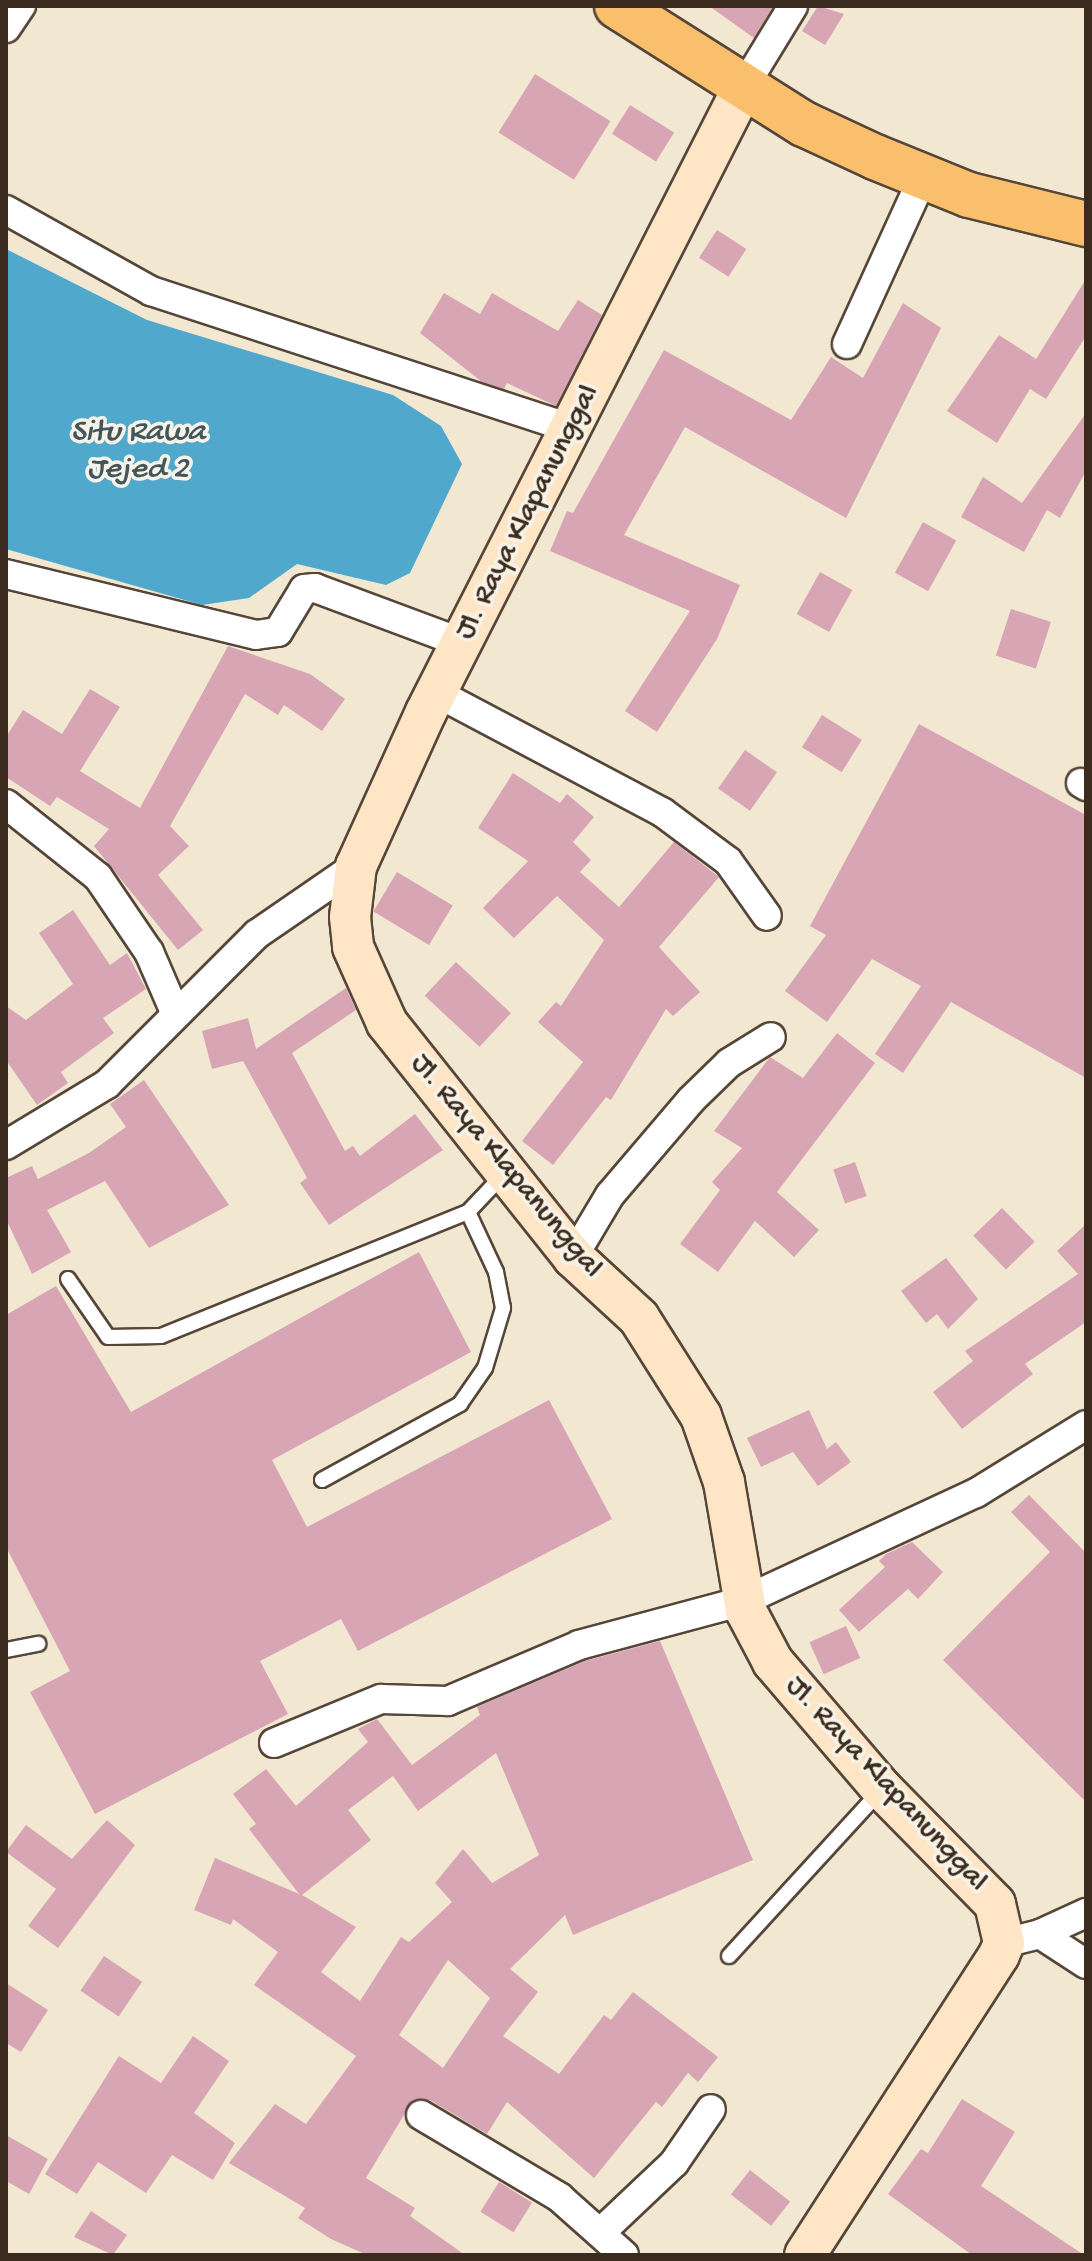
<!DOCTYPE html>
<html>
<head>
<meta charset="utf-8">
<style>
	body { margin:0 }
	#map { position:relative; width:1092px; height:2261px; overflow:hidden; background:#f2e8d2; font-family:"Gochi Hand",sans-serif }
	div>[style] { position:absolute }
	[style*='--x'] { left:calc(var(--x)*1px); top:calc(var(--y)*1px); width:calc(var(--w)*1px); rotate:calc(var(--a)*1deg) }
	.water>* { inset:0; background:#50a9cd }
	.building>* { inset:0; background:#d8a5b4; transform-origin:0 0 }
	.roads { filter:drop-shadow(2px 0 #564639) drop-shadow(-2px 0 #564639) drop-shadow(0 2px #564639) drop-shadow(0 -2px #564639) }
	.lane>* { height:14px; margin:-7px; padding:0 7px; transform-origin:7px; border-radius:7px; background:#fff }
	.street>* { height:28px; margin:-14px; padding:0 14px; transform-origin:14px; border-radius:14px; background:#fff }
	.secondary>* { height:40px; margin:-20px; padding:0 20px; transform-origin:20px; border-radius:20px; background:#fde5c5 }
	.primary>* { height:44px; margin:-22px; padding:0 22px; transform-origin:22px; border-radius:22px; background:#f9bf6d }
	span { translate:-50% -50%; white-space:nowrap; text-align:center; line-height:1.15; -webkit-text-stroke:7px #f7f3e8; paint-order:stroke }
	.street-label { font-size:30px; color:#3b2a1e }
	.water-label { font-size:32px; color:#42565b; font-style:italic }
	.frame { position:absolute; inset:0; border:8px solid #3b2a1e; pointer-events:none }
</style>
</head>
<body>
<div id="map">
	<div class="water">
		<div style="clip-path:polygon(6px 249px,147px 320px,393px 395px,441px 426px,462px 464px,410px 573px,386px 585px,297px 564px,249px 598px,202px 605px,6px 549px)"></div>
	</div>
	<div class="building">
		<div style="clip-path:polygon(709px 6px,773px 6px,754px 38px)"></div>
		<div style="clip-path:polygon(818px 6px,844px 14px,825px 45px,802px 31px)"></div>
		<div style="left:535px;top:74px;width:89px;height:69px;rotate:32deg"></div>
		<div style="left:630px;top:105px;width:52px;height:34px;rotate:32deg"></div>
		<div style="left:717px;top:230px;width:35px;height:33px;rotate:33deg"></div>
		<div style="clip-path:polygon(1086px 279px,1086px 336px,1046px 399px,1030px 389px,997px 443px,947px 411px,999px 335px,1036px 359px)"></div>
		<div style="clip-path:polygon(444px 293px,480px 314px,492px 293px,558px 331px,578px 300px,602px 315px,556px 406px,507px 383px,504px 389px,482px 382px,420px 333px)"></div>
		<div style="clip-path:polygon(903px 303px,941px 328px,846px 518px,685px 427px,624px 535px,740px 585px,717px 639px,657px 732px,625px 711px,690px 611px,550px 551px,567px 511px,573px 513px,664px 350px,791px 420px,831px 357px,863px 378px)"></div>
		<div style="clip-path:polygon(1086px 413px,1086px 471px,1060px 518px,1047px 510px,1024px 552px,961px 517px,983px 477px,1022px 503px)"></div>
		<div style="left:923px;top:522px;width:38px;height:58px;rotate:29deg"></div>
		<div style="left:820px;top:572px;width:37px;height:48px;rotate:29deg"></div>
		<div style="left:1011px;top:609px;width:42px;height:49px;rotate:18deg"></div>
		<div style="clip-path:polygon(228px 646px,310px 674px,345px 699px,322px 731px,284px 705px,278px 715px,245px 694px,170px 826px,189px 846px,158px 875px,203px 930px,178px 950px,94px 846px,109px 829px,57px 797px,50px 806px,6px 777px,6px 737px,23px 710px,62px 734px,90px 689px,120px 707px,80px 771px,140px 808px)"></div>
		<div style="left:822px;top:715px;width:47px;height:38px;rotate:32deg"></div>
		<div style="clip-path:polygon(919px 724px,1086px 815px,1086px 1078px,951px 1002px,903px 1073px,875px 1054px,921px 986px,872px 959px,827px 1022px,785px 991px,826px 935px,810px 926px)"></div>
		<div style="left:745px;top:750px;width:39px;height:47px;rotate:35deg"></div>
		<div style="clip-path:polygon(513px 773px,560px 803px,567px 794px,594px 817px,573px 842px,591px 860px,580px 872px,619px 907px,674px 842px,719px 877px,659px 947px,700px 992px,673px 1016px,666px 1009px,611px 1100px,606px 1097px,553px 1165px,522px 1141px,583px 1062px,538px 1022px,556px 1002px,561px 1006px,604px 940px,557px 896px,514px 938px,483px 908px,528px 861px,478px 828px)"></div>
		<div style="left:397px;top:872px;width:65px;height:46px;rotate:31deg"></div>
		<div style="clip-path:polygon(73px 910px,110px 965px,127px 953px,146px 989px,103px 1018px,114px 1033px,61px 1072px,68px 1083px,37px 1105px,6px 1060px,6px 1006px,26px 1020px,73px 984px,39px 933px)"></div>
		<div style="left:456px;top:962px;width:75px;height:46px;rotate:43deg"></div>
		<div style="clip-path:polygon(346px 988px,356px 1010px,292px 1053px,345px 1151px,353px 1146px,360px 1156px,415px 1114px,443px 1150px,329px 1225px,300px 1183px,307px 1178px,243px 1061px,212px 1069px,202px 1031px,248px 1018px,256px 1049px)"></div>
		<div style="clip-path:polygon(837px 1033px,875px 1063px,777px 1192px,819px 1230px,794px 1257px,755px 1221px,718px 1272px,680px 1244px,720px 1190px,712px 1182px,742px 1148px,714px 1131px,770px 1057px,803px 1078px)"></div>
		<div style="clip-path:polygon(144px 1080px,229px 1205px,149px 1248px,105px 1181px,47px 1210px,71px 1252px,32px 1274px,6px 1219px,6px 1178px,32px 1166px,38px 1179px,89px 1153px,126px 1127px,110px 1104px)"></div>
		<div style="left:855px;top:1162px;width:36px;height:23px;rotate:71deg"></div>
		<div style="left:1002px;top:1208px;width:47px;height:40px;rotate:46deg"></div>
		<div style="clip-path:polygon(1086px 1224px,1086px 1322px,1025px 1364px,1033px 1374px,962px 1429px,933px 1392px,973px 1361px,965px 1351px,1078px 1274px,1057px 1251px)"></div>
		<div style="clip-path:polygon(419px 1252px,471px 1352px,272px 1460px,307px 1527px,549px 1400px,612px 1519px,358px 1651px,341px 1619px,260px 1661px,288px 1714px,95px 1814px,30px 1692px,70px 1671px,6px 1547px,6px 1315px,56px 1286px,131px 1412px)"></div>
		<div style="clip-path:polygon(946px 1258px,978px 1299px,948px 1329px,937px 1314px,926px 1323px,901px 1291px)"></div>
		<div style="clip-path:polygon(809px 1410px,827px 1449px,836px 1442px,851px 1462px,818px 1486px,793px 1452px,761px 1467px,747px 1438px)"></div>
		<div style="clip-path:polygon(1029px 1495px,1086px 1553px,1086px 1802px,943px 1660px,1050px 1552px,1011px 1512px)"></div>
		<div style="clip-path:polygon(912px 1542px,943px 1572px,918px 1599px,908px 1589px,859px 1632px,839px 1610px,885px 1567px,879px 1561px,886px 1554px)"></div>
		<div style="left:846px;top:1626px;width:35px;height:40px;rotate:66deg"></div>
		<div style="clip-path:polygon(evenodd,660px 1641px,753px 1860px,573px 1935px,565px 1915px,510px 1969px,538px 1992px,503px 2036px,559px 2074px,604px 2015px,611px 2020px,633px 1992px,718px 2057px,698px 2082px,688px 2073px,662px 2107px,656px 2102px,594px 2178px,507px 2102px,487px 2134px,430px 2100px,413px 2100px,366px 2178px,415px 2208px,410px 2216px,465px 2255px,367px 2255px,331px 2239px,298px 2218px,305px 2208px,229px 2163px,275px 2104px,306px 2124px,356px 2056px,254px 1985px,278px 1952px,233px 1919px,231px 1925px,194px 1910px,215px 1858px,299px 1894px,249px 1829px,256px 1824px,233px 1794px,266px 1769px,296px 1806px,368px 1742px,358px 1729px,377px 1719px,412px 1765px,480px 1715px,477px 1707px,585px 1661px,660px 1641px,496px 1753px,539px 1855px,492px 1883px,463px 1849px,435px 1883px,452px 1902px,409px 1942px,401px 1937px,360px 2001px,321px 1972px,356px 1927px,302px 1895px,371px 1840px,348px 1810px,393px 1776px,418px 1811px,496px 1753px,660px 1641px,448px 1960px,490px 1998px,443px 2068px,399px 2035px,448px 1960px)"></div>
		<div style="clip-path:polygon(107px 1820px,135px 1845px,58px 1948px,28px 1926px,56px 1889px,6px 1852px,26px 1825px,72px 1859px)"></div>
		<div style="left:104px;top:1956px;width:46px;height:42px;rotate:34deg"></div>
		<div style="clip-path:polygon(6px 1983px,48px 2010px,21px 2052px,6px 2043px)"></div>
		<div style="clip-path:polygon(193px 2036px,229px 2061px,194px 2113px,235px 2143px,213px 2180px,172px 2155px,146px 2193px,98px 2162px,77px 2194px,45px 2174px,119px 2056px,161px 2083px)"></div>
		<div style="clip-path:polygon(962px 2099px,1015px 2132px,981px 2186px,1084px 2255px,972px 2255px,888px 2194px,921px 2149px,928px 2153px)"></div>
		<div style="clip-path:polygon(6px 2135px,48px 2159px,29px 2194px,6px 2181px)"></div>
		<div style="left:750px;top:2170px;width:51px;height:31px;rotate:38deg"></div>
		<div style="left:499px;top:2182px;width:39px;height:35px;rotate:32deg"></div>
		<div style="clip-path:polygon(91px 2211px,127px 2235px,113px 2255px,74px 2237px)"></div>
	</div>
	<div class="roads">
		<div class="lane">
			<div style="--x:68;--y:1279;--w:70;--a:55.4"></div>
			<div style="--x:108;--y:1337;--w:53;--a:-1.1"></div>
			<div style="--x:161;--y:1336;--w:331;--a:-22"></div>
			<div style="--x:468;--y:1212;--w:51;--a:-46.6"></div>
			<div style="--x:322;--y:1480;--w:158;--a:-28.8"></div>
			<div style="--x:460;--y:1404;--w:44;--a:-55.2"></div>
			<div style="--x:485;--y:1368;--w:63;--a:-73.3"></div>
			<div style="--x:503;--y:1308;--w:37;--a:-101"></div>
			<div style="--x:496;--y:1272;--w:66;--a:-115"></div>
			<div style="--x:6;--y:1650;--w:33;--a:-11"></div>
			<div style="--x:729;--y:1956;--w:225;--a:-47.5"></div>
		</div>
		<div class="street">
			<div style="--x:6;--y:28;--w:27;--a:-56"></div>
			<div style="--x:743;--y:88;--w:96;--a:-58.6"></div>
			<div style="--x:6;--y:210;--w:166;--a:29.2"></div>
			<div style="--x:151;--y:291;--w:443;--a:18.1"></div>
			<div style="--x:847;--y:344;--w:183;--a:-65.5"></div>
			<div style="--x:6;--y:574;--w:257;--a:13.7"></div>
			<div style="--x:256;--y:635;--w:22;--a:-8"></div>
			<div style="--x:278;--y:632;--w:50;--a:-58.8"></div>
			<div style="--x:304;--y:589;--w:11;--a:-5"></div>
			<div style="--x:315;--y:588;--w:157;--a:20.5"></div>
			<div style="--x:437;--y:693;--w:255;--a:27.9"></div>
			<div style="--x:662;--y:812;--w:82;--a:36.6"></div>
			<div style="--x:728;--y:861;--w:67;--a:54.7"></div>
			<div style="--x:1081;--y:783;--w:6;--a:31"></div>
			<div style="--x:6;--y:804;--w:117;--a:38.4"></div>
			<div style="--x:98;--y:877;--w:91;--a:55.8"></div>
			<div style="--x:149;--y:952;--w:65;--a:66.6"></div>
			<div style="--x:6;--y:1145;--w:118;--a:-31.1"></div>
			<div style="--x:107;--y:1084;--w:212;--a:-45"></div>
			<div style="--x:257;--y:934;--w:120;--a:-34.5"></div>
			<div style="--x:573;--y:1257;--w:72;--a:-59.2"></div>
			<div style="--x:610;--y:1195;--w:125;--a:-49.5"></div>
			<div style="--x:691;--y:1100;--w:53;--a:-44.2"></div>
			<div style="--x:729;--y:1063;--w:49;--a:-31.8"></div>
			<div style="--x:274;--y:1743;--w:116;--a:-22.4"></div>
			<div style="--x:381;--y:1699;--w:67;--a:1.7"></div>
			<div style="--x:448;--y:1701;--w:142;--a:-23.1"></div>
			<div style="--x:579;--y:1645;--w:170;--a:-15"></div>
			<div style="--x:743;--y:1601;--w:257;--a:-24.9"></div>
			<div style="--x:976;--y:1493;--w:129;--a:-31.7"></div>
			<div style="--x:1040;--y:1934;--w:51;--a:-24.5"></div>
			<div style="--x:1004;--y:1943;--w:37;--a:-14"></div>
			<div style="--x:1040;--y:1934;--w:55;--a:33.1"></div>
			<div style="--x:421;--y:2115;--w:161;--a:30.7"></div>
			<div style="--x:559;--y:2197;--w:87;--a:41.7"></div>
			<div style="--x:600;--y:2233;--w:102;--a:-43.4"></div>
			<div style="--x:674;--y:2163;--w:65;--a:-55.6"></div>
		</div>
		<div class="secondary">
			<div style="--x:743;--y:88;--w:700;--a:116.93"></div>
			<div style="--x:426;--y:712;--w:169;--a:114.4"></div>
			<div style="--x:356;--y:866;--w:51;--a:96.7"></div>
			<div style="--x:350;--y:917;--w:30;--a:84"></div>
			<div style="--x:353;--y:947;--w:83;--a:65.9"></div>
			<div style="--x:387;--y:1023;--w:299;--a:51.5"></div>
			<div style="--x:573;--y:1257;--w:90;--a:42.7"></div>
			<div style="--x:639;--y:1318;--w:116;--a:57.7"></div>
			<div style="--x:701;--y:1416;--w:70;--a:70.8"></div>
			<div style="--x:724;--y:1482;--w:131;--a:80.3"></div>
			<div style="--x:746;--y:1611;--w:58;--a:62.1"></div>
			<div style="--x:773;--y:1662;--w:167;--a:49.4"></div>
			<div style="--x:882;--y:1789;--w:161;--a:45.5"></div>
			<div style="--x:995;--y:1904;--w:40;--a:77"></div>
			<div style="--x:1004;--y:1943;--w:13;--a:113"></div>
			<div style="--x:999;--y:1955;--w:357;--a:122.9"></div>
		</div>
		<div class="primary">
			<div style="--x:617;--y:6;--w:221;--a:32.3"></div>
			<div style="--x:804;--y:124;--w:78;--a:24.9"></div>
			<div style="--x:875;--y:157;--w:101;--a:22"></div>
			<div style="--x:969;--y:195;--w:121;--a:13.9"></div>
		</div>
	</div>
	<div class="street-label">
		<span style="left:529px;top:513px;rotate:-63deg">Jl. Raya Klapanunggal</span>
		<span style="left:505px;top:1167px;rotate:50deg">Jl. Raya Klapanunggal</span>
		<span style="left:885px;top:1785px;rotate:47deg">Jl. Raya Klapanunggal</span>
	</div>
	<div class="water-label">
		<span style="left:138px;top:452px">Situ Rawa<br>Jejed 2</span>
	</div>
	<div class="frame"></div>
</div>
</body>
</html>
